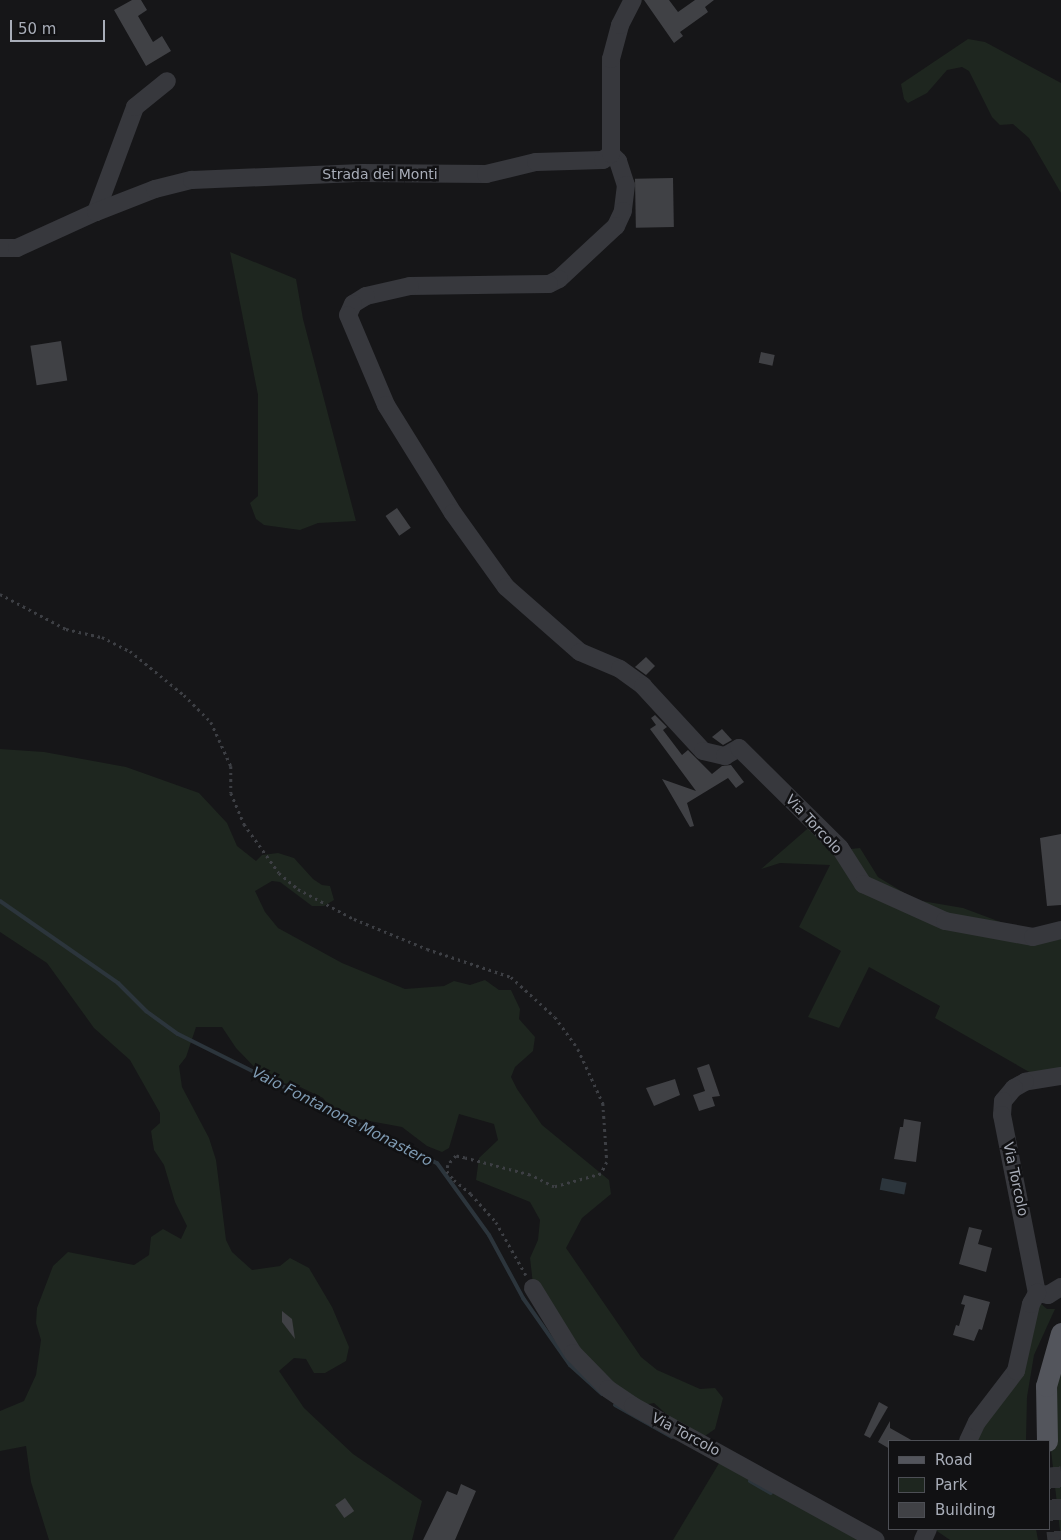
<!DOCTYPE html>
<html>
<head>
<meta charset="utf-8">
<style>
	body { margin:0 }
	#map { position:relative; width:1061px; height:1540px; overflow:hidden; background:#161618; font-family:"DejaVu Sans",sans-serif }
	div>[style] { position:absolute }
	[style*='--x'] { left:calc(var(--x)*1px); top:calc(var(--y)*1px); width:calc(var(--w)*1px); rotate:calc(var(--a)*1deg) }
	.green>* { inset:0; background:#1e261f }
	.water>* { inset:0; background:#2c353c; transform-origin:0 0 }
	.stream>* { height:4px; margin:-2px; padding:0 2px; transform-origin:2px; border-radius:2px; background:#2c353c }
	.building>* { inset:0; background:#404145; transform-origin:0 0 }
	.major-tunnel>* { height:21px; margin-top:-10.5px; transform-origin:0; background:repeating-linear-gradient(90deg,#333438 0 21px,transparent 0 32px) }
	.path>* { height:2.5px; margin-top:-1.25px; transform-origin:0; background:repeating-linear-gradient(90deg,#3d3f44 0 2.5px,transparent 0 6.5px) }
	.minor>* { height:18px; margin:-9px; padding:0 9px; transform-origin:9px; border-radius:9px; background:#37383d }
	.major>* { height:21px; margin:-10.5px; padding:0 10.5px; transform-origin:10.5px; border-radius:10.5px; background:#53555c }
	span { translate:-50% -50%; white-space:nowrap; text-align:center; line-height:1.15; -webkit-text-stroke:5px #111113; paint-order:stroke }
	.street-label { font-size:14px; color:#a8adb8 }
	.water-label { font-size:15px; color:#7f9bb3; font-style:italic }
	.legend { position:absolute; left:888px; top:1440px; width:162px; height:90px; box-sizing:border-box; background:#111113; border:1px solid #4d4f55; margin:0; padding:6px 9px; list-style:none; font-size:15px; color:#a8adb8 }
	.legend li { display:flex; align-items:center; gap:10px; height:25px }
	.legend b { width:25px; border:1px solid #4d4f55 }
	.scale { position:absolute; left:10px; top:20px; width:95px; height:22px; box-sizing:border-box; border:2px solid #a8adb8; border-top:0; padding-left:6px; font-size:15px; line-height:18px; white-space:nowrap; color:#a8adb8; -webkit-text-stroke:4px #111113; paint-order:stroke }
</style>
</head>
<body>
<div id="map">
	<div class="green">
		<div style="clip-path:polygon(968px 39px,985px 42px,1061px 83px,1061px 193px,1029px 138px,1013px 124px,1000px 125px,992px 117px,969px 71px,962px 67px,947px 70px,927px 93px,908px 103px,904px 99px,901px 84px)"></div>
		<div style="clip-path:polygon(230px 252px,296px 279px,303px 319px,356px 521px,318px 523px,300px 530px,264px 525px,256px 519px,250px 503px,258px 496px,258px 395px)"></div>
		<div style="clip-path:polygon(0 749px,44px 752px,126px 767px,199px 793px,227px 823px,237px 846px,256px 861px,262px 855px,278px 853px,294px 858px,313px 879px,322px 885px,330px 886px,334px 900px,324px 906px,312px 906px,280px 882px,272px 881px,255px 891px,265px 912px,278px 928px,342px 963px,405px 989px,444px 986px,454px 981px,470px 985px,485px 980px,499px 990px,511px 990px,520px 1009px,519px 1019px,535px 1037px,533px 1051px,515px 1067px,511px 1077px,517px 1089px,542px 1125px,609px 1180px,611px 1194px,582px 1218px,566px 1248px,641px 1357px,657px 1370px,700px 1389px,715px 1388px,723px 1398px,715px 1429px,702px 1438px,685px 1431px,654px 1403px,632px 1407px,614px 1395px,533px 1284px,530px 1258px,538px 1240px,540px 1220px,530px 1202px,476px 1180px,479px 1158px,498px 1140px,494px 1124px,459px 1114px,449px 1148px,442px 1152px,427px 1146px,402px 1127px,337px 1115px,323px 1098px,296px 1085px,268px 1081px,236px 1048px,222px 1027px,196px 1027px,186px 1057px,179px 1066px,182px 1087px,209px 1138px,216px 1160px,226px 1240px,232px 1252px,252px 1270px,280px 1266px,290px 1258px,309px 1268px,332px 1307px,349px 1347px,346px 1361px,325px 1373px,314px 1373px,306px 1359px,294px 1358px,279px 1371px,304px 1408px,353px 1454px,422px 1501px,412px 1540px,49px 1540px,31px 1482px,26px 1446px,0 1451px,0 1411px,24px 1401px,36px 1375px,41px 1340px,36px 1323px,37px 1308px,53px 1266px,68px 1252px,134px 1265px,149px 1255px,151px 1237px,163px 1229px,181px 1239px,187px 1226px,175px 1202px,164px 1165px,154px 1150px,151px 1131px,160px 1123px,160px 1113px,130px 1060px,94px 1028px,47px 963px,0 932px)"></div>
		<div style="clip-path:polygon(821px 817px,851px 849px,860px 848px,878px 877px,916px 900px,963px 908px,1030px 933px,1061px 925px,1061px 1078px,1038px 1077px,935px 1018px,940px 1006px,869px 967px,839px 1028px,808px 1017px,841px 951px,799px 927px,830px 865px,780px 863px,761px 869px)"></div>
		<div style="clip-path:polygon(1040px 1303px,1047px 1309px,1055px 1309px,1034px 1355px,1027px 1397px,1026px 1441px,965px 1441px,1010px 1378px)"></div>
		<div style="clip-path:polygon(1061px 1348px,1061px 1540px,1050px 1441px)"></div>
		<div style="clip-path:polygon(721px 1460px,869px 1540px,673px 1540px)"></div>
		<div style="clip-path:polygon(934px 1529px,1036px 1529px,1038px 1540px,950px 1540px)"></div>
	</div>
	<div class="water">
		<div style="left:882px;top:1178px;width:25px;height:12px;rotate:11deg"></div>
	</div>
	<div class="stream">
		<div style="--x:0;--y:901;--w:144;--a:34.8"></div>
		<div style="--x:118;--y:983;--w:40;--a:45"></div>
		<div style="--x:146;--y:1011;--w:39;--a:36"></div>
		<div style="--x:178;--y:1034;--w:289;--a:26.5"></div>
		<div style="--x:437;--y:1163;--w:89;--a:54.2"></div>
		<div style="--x:489;--y:1235;--w:72;--a:61.6"></div>
		<div style="--x:523;--y:1298;--w:82;--a:55"></div>
		<div style="--x:570;--y:1365;--w:43;--a:42.2"></div>
		<div style="--x:615;--y:1405;--w:65;--a:29.3"></div>
		<div style="--x:750;--y:1481;--w:24;--a:30"></div>
	</div>
	<div class="building">
		<div style="clip-path:polygon(132px 0,141px 0,147px 10px,138px 16px,153px 42px,162px 36px,171px 51px,146px 66px,114px 10px)"></div>
		<div style="clip-path:polygon(644px 0,669px 0,678px 12px,695px 0,714px 0,705px 7px,708px 12px,680px 32px,683px 36px,674px 43px)"></div>
		<div style="left:673px;top:178px;width:49px;height:38px;rotate:89deg"></div>
		<div style="left:61px;top:341px;width:40px;height:31px;rotate:81deg"></div>
		<div style="left:761px;top:352px;width:14px;height:11px;rotate:12deg"></div>
		<div style="left:397px;top:508px;width:24px;height:14px;rotate:55deg"></div>
		<div style="clip-path:polygon(646px 657px,655px 666px,646px 675px,635px 667px)"></div>
		<div style="clip-path:polygon(655px 715px,667px 727px,663px 730px,682px 755px,688px 750px,712px 774px,722px 766px,731px 765px,744px 782px,736px 788px,728px 778px,687px 803px,694px 826px,690px 827px,662px 779px,696px 791px,650px 729px,656px 725px,651px 718px)"></div>
		<div style="clip-path:polygon(722px 729px,732px 740px,723px 745px,712px 737px)"></div>
		<div style="clip-path:polygon(1061px 834px,1061px 905px,1047px 906px,1040px 838px)"></div>
		<div style="clip-path:polygon(709px 1064px,720px 1096px,712px 1097px,715px 1106px,699px 1111px,693px 1095px,705px 1091px,697px 1068px)"></div>
		<div style="clip-path:polygon(675px 1079px,680px 1095px,654px 1106px,646px 1088px)"></div>
		<div style="clip-path:polygon(904px 1119px,921px 1122px,916px 1162px,894px 1159px,900px 1127px,903px 1127px)"></div>
		<div style="clip-path:polygon(969px 1227px,982px 1230px,978px 1244px,992px 1248px,986px 1272px,959px 1264px)"></div>
		<div style="clip-path:polygon(964px 1295px,990px 1302px,982px 1330px,979px 1329px,974px 1341px,953px 1335px,956px 1325px,959px 1326px,965px 1305px,961px 1304px)"></div>
		<div style="clip-path:polygon(282px 1311px,292px 1319px,295px 1339px,282px 1322px)"></div>
		<div style="clip-path:polygon(879px 1402px,888px 1407px,870px 1438px,864px 1435px)"></div>
		<div style="clip-path:polygon(890px 1421px,890px 1428px,913px 1441px,890px 1441px,890px 1449px,878px 1442px)"></div>
		<div style="clip-path:polygon(461px 1484px,476px 1491px,455px 1540px,423px 1540px,447px 1491px,457px 1495px)"></div>
		<div style="left:345px;top:1498px;width:16px;height:12px;rotate:55deg"></div>
	</div>
	<div class="major-tunnel">
		<div style="--x:1050;--y:1467;--w:73;--a:83.7"></div>
	</div>
	<div class="path">
		<div style="--x:0;--y:594;--w:75;--a:27.9"></div>
		<div style="--x:66;--y:629;--w:37;--a:13"></div>
		<div style="--x:102;--y:637;--w:31;--a:27"></div>
		<div style="--x:130;--y:651;--w:70;--a:39.2"></div>
		<div style="--x:184;--y:695;--w:38;--a:45"></div>
		<div style="--x:211;--y:722;--w:48;--a:65.6"></div>
		<div style="--x:231;--y:766;--w:27;--a:90"></div>
		<div style="--x:231;--y:793;--w:34;--a:67"></div>
		<div style="--x:244;--y:824;--w:60;--a:54.5"></div>
		<div style="--x:279;--y:873;--w:25;--a:40"></div>
		<div style="--x:298;--y:889;--w:64;--a:28.2"></div>
		<div style="--x:354;--y:919;--w:79;--a:22.3"></div>
		<div style="--x:427;--y:949;--w:89;--a:18.4"></div>
		<div style="--x:511;--y:977;--w:59;--a:42.3"></div>
		<div style="--x:555;--y:1017;--w:39;--a:54"></div>
		<div style="--x:578;--y:1049;--w:60;--a:65.2"></div>
		<div style="--x:603;--y:1103;--w:59;--a:86.1"></div>
		<div style="--x:607;--y:1162;--w:13;--a:117"></div>
		<div style="--x:601;--y:1174;--w:49;--a:164.5"></div>
		<div style="--x:554;--y:1187;--w:27;--a:-153"></div>
		<div style="--x:530;--y:1175;--w:67;--a:-165.3"></div>
		<div style="--x:465;--y:1158;--w:9;--a:-167"></div>
		<div style="--x:456;--y:1156;--w:12;--a:132"></div>
		<div style="--x:448;--y:1165;--w:6;--a:99"></div>
		<div style="--x:447;--y:1171;--w:11;--a:52"></div>
		<div style="--x:454;--y:1180;--w:22;--a:39"></div>
		<div style="--x:471;--y:1194;--w:38;--a:48"></div>
		<div style="--x:496;--y:1222;--w:61;--a:60.5"></div>
	</div>
	<div class="minor">
		<div style="--x:611;--y:154;--w:10;--a:45"></div>
		<div style="--x:618;--y:161;--w:25;--a:72"></div>
		<div style="--x:626;--y:185;--w:26;--a:97"></div>
		<div style="--x:623;--y:211;--w:17;--a:115"></div>
		<div style="--x:616;--y:226;--w:78;--a:137.1"></div>
		<div style="--x:559;--y:279;--w:11;--a:153"></div>
		<div style="--x:549;--y:284;--w:139;--a:179.2"></div>
		<div style="--x:410;--y:286;--w:45;--a:167.2"></div>
		<div style="--x:366;--y:296;--w:15;--a:148"></div>
		<div style="--x:353;--y:304;--w:12;--a:114"></div>
		<div style="--x:348;--y:315;--w:98;--a:67.1"></div>
		<div style="--x:386;--y:405;--w:127;--a:58.2"></div>
		<div style="--x:453;--y:513;--w:91;--a:54.4"></div>
		<div style="--x:506;--y:587;--w:98;--a:41.3"></div>
		<div style="--x:580;--y:652;--w:43;--a:23"></div>
		<div style="--x:620;--y:669;--w:29;--a:36"></div>
		<div style="--x:643;--y:686;--w:88;--a:47.3"></div>
		<div style="--x:703;--y:751;--w:23;--a:13"></div>
		<div style="--x:725;--y:756;--w:16;--a:-30"></div>
		<div style="--x:739;--y:748;--w:142;--a:44.7"></div>
		<div style="--x:840;--y:848;--w:43;--a:57.4"></div>
		<div style="--x:863;--y:884;--w:90;--a:24.3"></div>
		<div style="--x:945;--y:921;--w:89;--a:10.3"></div>
		<div style="--x:1033;--y:937;--w:29;--a:-14"></div>
		<div style="--x:96;--y:212;--w:112;--a:-69.6"></div>
		<div style="--x:135;--y:107;--w:41;--a:-39.1"></div>
		<div style="--x:0;--y:248;--w:17;--a:0"></div>
		<div style="--x:17;--y:248;--w:87;--a:-24.5"></div>
		<div style="--x:96;--y:212;--w:63;--a:-21.3"></div>
		<div style="--x:155;--y:189;--w:38;--a:-14"></div>
		<div style="--x:192;--y:180;--w:170;--a:-2.4"></div>
		<div style="--x:362;--y:173;--w:124;--a:0.5"></div>
		<div style="--x:486;--y:174;--w:51;--a:-13.5"></div>
		<div style="--x:536;--y:162;--w:67;--a:-1.7"></div>
		<div style="--x:603;--y:160;--w:10;--a:-37"></div>
		<div style="--x:611;--y:154;--w:95;--a:-90"></div>
		<div style="--x:611;--y:59;--w:35;--a:-75"></div>
		<div style="--x:620;--y:25;--w:28;--a:-63"></div>
		<div style="--x:1061;--y:1076;--w:36;--a:171"></div>
		<div style="--x:1025;--y:1082;--w:13;--a:151"></div>
		<div style="--x:1014;--y:1088;--w:17;--a:130"></div>
		<div style="--x:1003;--y:1101;--w:14;--a:94"></div>
		<div style="--x:1002;--y:1115;--w:181;--a:78.9"></div>
		<div style="--x:1037;--y:1293;--w:11;--a:10"></div>
		<div style="--x:1048;--y:1295;--w:15;--a:-32"></div>
		<div style="--x:533;--y:1288;--w:76;--a:58.4"></div>
		<div style="--x:573;--y:1353;--w:50;--a:45.8"></div>
		<div style="--x:608;--y:1389;--w:30;--a:34"></div>
		<div style="--x:633;--y:1406;--w:277;--a:28.9"></div>
		<div style="--x:968;--y:1441;--w:21;--a:-65"></div>
		<div style="--x:977;--y:1422;--w:64;--a:-52.6"></div>
		<div style="--x:1016;--y:1371;--w:69;--a:-77.4"></div>
		<div style="--x:1031;--y:1304;--w:13;--a:-61"></div>
		<div style="--x:923;--y:1540;--w:12;--a:-66"></div>
	</div>
	<div class="major">
		<div style="--x:1047;--y:1441;--w:55;--a:-91"></div>
		<div style="--x:1046;--y:1386;--w:55;--a:-74.2"></div>
	</div>
	<div class="street-label">
		<span style="left:380px;top:174px">Strada dei Monti</span>
		<span style="left:814px;top:824px;rotate:47deg">Via Torcolo</span>
		<span style="left:1016px;top:1179px;rotate:78deg">Via Torcolo</span>
		<span style="left:686px;top:1434px;rotate:28deg">Via Torcolo</span>
	</div>
	<div class="water-label">
		<span style="left:342px;top:1117px;rotate:27deg">Vaio Fontanone Monastero</span>
	</div>
	<ul class="legend">
	<li><b style="height:6px;background:#53555c"></b>Road</li>
	<li><b style="height:14px;background:#1e261f"></b>Park</li>
	<li><b style="height:14px;background:#404145"></b>Building</li>
	</ul>
	<div class="scale">50 m</div>
</div>
</body>
</html>
